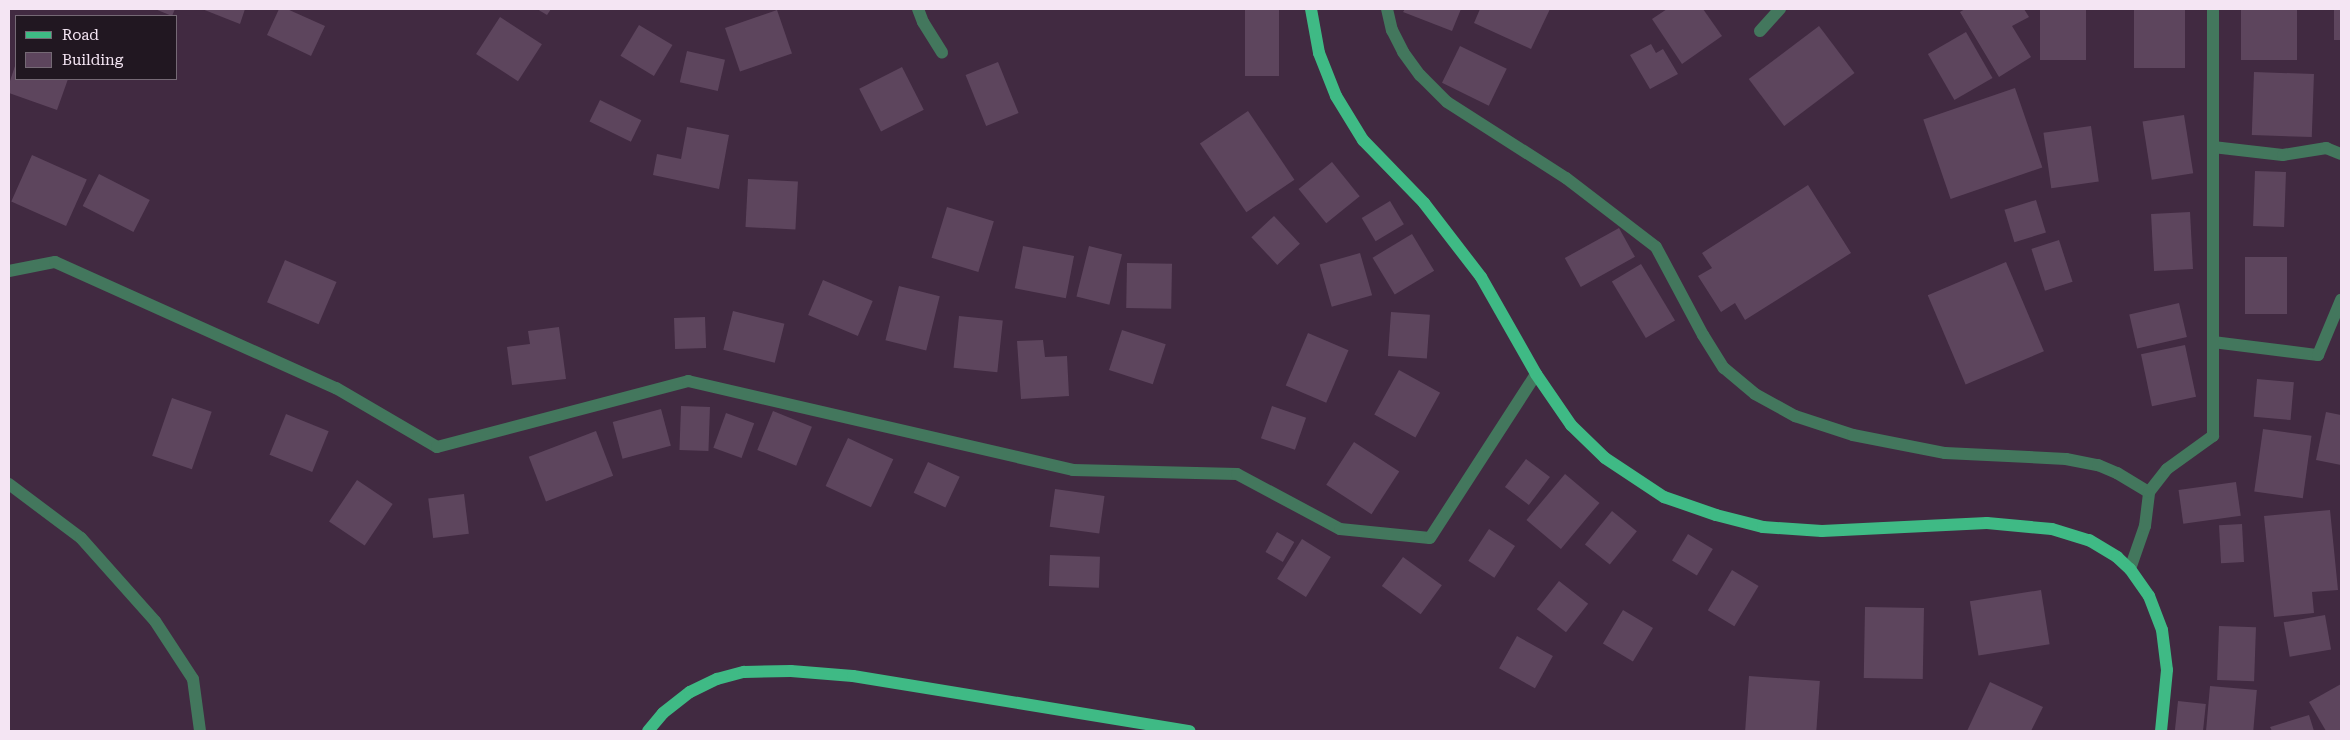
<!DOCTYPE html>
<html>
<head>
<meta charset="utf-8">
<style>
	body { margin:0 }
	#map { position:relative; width:2350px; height:740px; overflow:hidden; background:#412a41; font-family:"Roboto Serif",serif }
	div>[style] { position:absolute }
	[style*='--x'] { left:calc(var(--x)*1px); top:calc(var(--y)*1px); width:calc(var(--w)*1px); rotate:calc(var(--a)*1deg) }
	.building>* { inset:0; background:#5d455d; transform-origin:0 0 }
	.minor>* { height:12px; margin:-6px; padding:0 6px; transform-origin:6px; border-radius:6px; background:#43775d }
	.major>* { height:12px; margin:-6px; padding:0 6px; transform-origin:6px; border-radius:6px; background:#3fba85 }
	span { translate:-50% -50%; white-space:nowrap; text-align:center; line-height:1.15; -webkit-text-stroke:4px #211721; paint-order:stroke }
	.frame { position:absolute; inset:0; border:10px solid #f4e5f3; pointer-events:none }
	.legend { position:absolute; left:15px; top:15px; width:162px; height:65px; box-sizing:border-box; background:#211721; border:1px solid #756975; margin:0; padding:6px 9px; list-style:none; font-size:15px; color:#f4e5f3 }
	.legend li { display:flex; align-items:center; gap:10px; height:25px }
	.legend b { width:25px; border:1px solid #756975 }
</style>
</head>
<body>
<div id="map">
	<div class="building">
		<div style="clip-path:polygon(155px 9px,175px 9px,172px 16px)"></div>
		<div style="clip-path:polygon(202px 9px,245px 9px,240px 24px)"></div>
		<div style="clip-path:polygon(279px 9px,287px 9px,325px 26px,311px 56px,267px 35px)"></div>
		<div style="clip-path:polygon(537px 9px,551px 9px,547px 15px)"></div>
		<div style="left:1245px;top:9px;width:34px;height:67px"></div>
		<div style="clip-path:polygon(1405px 9px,1461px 9px,1452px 31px,1403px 12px)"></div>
		<div style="clip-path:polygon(1480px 9px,1550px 9px,1531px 49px,1474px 23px)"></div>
		<div style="clip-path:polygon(1667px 9px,1703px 9px,1722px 36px,1682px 64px,1652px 19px)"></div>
		<div style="clip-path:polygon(1965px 9px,2024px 9px,2029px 17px,2012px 26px,2031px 57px,1999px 77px,1960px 12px)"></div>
		<div style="left:2040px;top:9px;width:46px;height:51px"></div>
		<div style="left:2134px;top:9px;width:51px;height:59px"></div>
		<div style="left:2241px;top:9px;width:56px;height:51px"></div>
		<div style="left:2334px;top:9px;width:7px;height:31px"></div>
		<div style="left:777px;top:10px;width:46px;height:55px;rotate:71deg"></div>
		<div style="left:500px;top:17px;width:50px;height:44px;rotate:33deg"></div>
		<div style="left:639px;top:25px;width:39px;height:36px;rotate:31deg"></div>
		<div style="left:1819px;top:26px;width:59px;height:88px;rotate:53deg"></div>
		<div style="left:1966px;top:32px;width:53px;height:44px;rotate:60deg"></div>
		<div style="clip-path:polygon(1651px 44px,1656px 53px,1663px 49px,1678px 74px,1650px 89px,1630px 55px)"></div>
		<div style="left:1460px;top:46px;width:52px;height:41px;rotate:26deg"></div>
		<div style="left:687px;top:51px;width:39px;height:32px;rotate:13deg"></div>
		<div style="left:998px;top:62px;width:55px;height:35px;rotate:68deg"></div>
		<div style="clip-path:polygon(16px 63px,16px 79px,68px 79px,57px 110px,9px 93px,9px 84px)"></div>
		<div style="left:902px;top:67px;width:48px;height:48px;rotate:63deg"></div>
		<div style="left:2254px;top:72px;width:60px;height:63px;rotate:2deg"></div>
		<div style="left:2015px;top:88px;width:84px;height:97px;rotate:71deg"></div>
		<div style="left:600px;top:100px;width:46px;height:24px;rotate:26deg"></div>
		<div style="left:1248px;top:111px;width:83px;height:58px;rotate:56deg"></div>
		<div style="left:2184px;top:115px;width:59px;height:42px;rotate:81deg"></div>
		<div style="left:2091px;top:126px;width:56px;height:48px;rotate:82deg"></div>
		<div style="clip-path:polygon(687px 127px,729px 135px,719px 189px,653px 175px,657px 154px,681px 159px)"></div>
		<div style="left:32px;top:155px;width:60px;height:51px;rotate:24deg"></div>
		<div style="left:1332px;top:162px;width:44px;height:43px;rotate:51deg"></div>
		<div style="left:2255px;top:171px;width:31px;height:55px;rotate:2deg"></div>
		<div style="left:99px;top:174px;width:57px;height:36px;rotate:27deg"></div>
		<div style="left:748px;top:179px;width:50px;height:48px;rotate:3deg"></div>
		<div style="clip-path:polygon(1808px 185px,1851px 253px,1745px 320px,1735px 303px,1721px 312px,1698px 276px,1712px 268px,1702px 253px)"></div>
		<div style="left:2036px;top:200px;width:34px;height:33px;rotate:73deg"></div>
		<div style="left:1390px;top:201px;width:27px;height:33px;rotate:59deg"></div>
		<div style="left:947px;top:207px;width:49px;height:53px;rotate:17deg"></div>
		<div style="left:2190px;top:212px;width:57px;height:39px;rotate:87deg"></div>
		<div style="left:1274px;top:216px;width:38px;height:31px;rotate:47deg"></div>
		<div style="left:1619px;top:228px;width:33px;height:62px;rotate:61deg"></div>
		<div style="left:1412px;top:234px;width:43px;height:46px;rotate:59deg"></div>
		<div style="left:2059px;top:240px;width:44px;height:29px;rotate:72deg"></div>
		<div style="left:1023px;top:246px;width:52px;height:43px;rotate:11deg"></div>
		<div style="left:1089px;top:246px;width:34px;height:52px;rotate:14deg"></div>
		<div style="left:1360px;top:253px;width:44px;height:42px;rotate:74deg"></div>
		<div style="left:2245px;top:257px;width:42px;height:57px"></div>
		<div style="left:285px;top:260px;width:56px;height:46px;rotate:23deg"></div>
		<div style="left:2006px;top:262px;width:97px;height:85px;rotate:67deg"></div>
		<div style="left:1127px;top:263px;width:45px;height:45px;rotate:1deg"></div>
		<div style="left:1641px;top:264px;width:66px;height:34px;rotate:59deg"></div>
		<div style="left:823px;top:280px;width:54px;height:38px;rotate:23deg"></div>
		<div style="left:899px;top:286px;width:42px;height:56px;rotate:14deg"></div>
		<div style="left:2179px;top:303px;width:35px;height:51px;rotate:77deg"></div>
		<div style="left:733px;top:311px;width:53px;height:40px;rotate:14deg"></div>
		<div style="left:1391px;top:312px;width:39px;height:44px;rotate:4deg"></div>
		<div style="left:959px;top:316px;width:44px;height:52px;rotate:6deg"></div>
		<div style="left:705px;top:317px;width:31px;height:31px;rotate:88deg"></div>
		<div style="clip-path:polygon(559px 327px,566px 379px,512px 385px,507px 347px,530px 344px,528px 331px)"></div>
		<div style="left:1122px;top:330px;width:46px;height:42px;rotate:18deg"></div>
		<div style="left:1308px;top:333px;width:44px;height:57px;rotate:23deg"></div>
		<div style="clip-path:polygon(1043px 340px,1045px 357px,1067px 356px,1069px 396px,1021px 399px,1017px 341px)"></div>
		<div style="left:2185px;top:345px;width:53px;height:45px;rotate:78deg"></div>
		<div style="left:1399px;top:370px;width:47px;height:51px;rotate:29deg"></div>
		<div style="left:2257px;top:379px;width:37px;height:38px;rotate:5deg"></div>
		<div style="left:172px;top:398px;width:42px;height:61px;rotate:19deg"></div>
		<div style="left:681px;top:406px;width:29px;height:44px;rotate:2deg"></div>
		<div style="left:1272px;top:406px;width:36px;height:34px;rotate:19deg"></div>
		<div style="left:661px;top:409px;width:38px;height:50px;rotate:75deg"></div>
		<div style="left:773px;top:411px;width:42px;height:42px;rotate:22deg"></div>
		<div style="clip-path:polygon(2326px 412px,2341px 415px,2341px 465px,2316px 460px)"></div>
		<div style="left:726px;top:413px;width:30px;height:37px;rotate:20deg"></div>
		<div style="left:286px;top:414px;width:46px;height:44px;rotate:22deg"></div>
		<div style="left:2263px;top:429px;width:49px;height:63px;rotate:8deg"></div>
		<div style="left:596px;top:431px;width:48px;height:72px;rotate:69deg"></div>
		<div style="left:848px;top:438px;width:50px;height:53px;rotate:25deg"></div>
		<div style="left:1354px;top:442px;width:54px;height:51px;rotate:33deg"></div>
		<div style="left:1526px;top:459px;width:30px;height:35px;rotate:37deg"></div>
		<div style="left:928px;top:462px;width:35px;height:34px;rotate:25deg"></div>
		<div style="left:1565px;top:474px;width:45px;height:60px;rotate:40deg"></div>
		<div style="left:357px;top:480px;width:43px;height:50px;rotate:34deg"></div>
		<div style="left:2236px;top:482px;width:34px;height:58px;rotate:82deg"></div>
		<div style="left:1055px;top:489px;width:50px;height:38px;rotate:8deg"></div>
		<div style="left:464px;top:494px;width:40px;height:36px;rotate:83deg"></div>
		<div style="clip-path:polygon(2330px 510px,2338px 590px,2312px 592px,2314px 613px,2274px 617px,2264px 516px)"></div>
		<div style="left:1612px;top:511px;width:32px;height:43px;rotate:39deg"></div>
		<div style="left:2242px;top:524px;width:38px;height:23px;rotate:87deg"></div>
		<div style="left:1489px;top:529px;width:31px;height:38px;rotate:33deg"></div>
		<div style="left:1277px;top:532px;width:20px;height:23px;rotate:30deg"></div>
		<div style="left:1688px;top:534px;width:29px;height:31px;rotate:31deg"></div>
		<div style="left:1302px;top:539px;width:34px;height:47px;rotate:32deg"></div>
		<div style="left:1050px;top:555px;width:50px;height:31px;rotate:2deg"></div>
		<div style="left:1403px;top:557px;width:48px;height:36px;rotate:36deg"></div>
		<div style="left:1732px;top:570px;width:31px;height:47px;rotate:31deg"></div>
		<div style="left:1559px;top:581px;width:37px;height:36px;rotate:38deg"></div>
		<div style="left:2041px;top:590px;width:55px;height:72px;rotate:81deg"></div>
		<div style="left:1865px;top:607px;width:59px;height:71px;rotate:1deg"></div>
		<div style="left:1623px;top:610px;width:35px;height:39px;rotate:31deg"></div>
		<div style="left:2325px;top:615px;width:35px;height:42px;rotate:80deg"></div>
		<div style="left:2219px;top:626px;width:37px;height:54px;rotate:2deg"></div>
		<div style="left:1517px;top:636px;width:41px;height:37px;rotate:29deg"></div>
		<div style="left:1749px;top:676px;width:71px;height:55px;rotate:4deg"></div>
		<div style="clip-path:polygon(1990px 682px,2043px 707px,2031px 731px,1967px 731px)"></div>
		<div style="clip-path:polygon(2341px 684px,2341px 731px,2326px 731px,2309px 702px)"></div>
		<div style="left:2210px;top:686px;width:47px;height:45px;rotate:5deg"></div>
		<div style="left:2178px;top:701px;width:28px;height:30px;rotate:6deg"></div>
		<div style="clip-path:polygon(2309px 715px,2314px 731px,2272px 731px,2270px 727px)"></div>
	</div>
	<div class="minor">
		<div style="--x:918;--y:9;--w:14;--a:69"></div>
		<div style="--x:923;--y:22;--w:36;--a:58"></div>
		<div style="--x:1387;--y:9;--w:22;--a:77"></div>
		<div style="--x:1392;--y:30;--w:25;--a:63"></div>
		<div style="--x:1403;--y:52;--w:29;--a:54"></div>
		<div style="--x:1420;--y:75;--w:38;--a:45"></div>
		<div style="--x:1447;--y:102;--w:141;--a:32.6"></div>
		<div style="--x:1566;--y:178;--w:113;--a:37.5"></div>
		<div style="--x:1656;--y:247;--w:100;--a:61.9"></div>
		<div style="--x:1703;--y:335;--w:39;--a:58"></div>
		<div style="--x:1724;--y:368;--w:40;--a:40"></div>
		<div style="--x:1755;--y:394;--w:46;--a:28.8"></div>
		<div style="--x:1795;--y:416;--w:61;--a:18.1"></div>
		<div style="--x:1853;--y:435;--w:94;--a:11.1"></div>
		<div style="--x:1945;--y:453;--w:121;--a:2.8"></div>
		<div style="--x:2066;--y:459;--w:33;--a:11"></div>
		<div style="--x:2098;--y:465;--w:21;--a:23"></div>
		<div style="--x:2117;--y:473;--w:37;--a:31"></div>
		<div style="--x:1760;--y:31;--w:30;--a:-48"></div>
		<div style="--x:2213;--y:147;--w:70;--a:6.5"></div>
		<div style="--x:2283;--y:155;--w:44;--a:-9.2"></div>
		<div style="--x:2326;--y:148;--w:16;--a:22"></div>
		<div style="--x:9;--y:271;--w:47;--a:-11.1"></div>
		<div style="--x:55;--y:262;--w:308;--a:24.2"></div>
		<div style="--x:336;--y:388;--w:117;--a:30.3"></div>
		<div style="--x:437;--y:447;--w:260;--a:-14.7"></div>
		<div style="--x:688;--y:381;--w:395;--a:13"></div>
		<div style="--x:1073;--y:470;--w:164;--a:1.4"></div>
		<div style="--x:1237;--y:474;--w:117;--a:28.1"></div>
		<div style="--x:1340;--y:529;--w:90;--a:5.7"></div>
		<div style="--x:1430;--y:538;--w:195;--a:-57.1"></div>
		<div style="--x:2213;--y:342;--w:106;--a:7.1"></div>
		<div style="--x:2318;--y:355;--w:60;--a:-67.3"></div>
		<div style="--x:9;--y:484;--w:90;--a:36.9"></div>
		<div style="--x:81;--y:538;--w:111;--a:48.3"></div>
		<div style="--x:155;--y:621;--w:69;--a:56.8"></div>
		<div style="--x:193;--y:679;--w:52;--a:82.3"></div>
		<div style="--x:2130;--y:569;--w:46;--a:-70.8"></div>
		<div style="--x:2145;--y:526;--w:34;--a:-83"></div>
		<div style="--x:2149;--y:492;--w:29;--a:-52"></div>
		<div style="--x:2167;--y:469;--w:57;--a:-35.7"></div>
		<div style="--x:2213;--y:436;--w:427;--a:-90"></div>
	</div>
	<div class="major">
		<div style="--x:1311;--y:9;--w:45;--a:79.7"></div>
		<div style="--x:1319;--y:53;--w:46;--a:68.4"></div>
		<div style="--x:1336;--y:96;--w:52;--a:58.5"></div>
		<div style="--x:1363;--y:140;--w:88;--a:45.9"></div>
		<div style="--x:1424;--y:203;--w:93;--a:52.4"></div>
		<div style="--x:1481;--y:277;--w:112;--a:60.4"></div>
		<div style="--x:1536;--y:374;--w:62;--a:55.5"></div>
		<div style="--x:1571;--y:425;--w:47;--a:44.1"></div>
		<div style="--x:1605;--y:458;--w:71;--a:33.5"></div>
		<div style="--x:1664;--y:497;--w:55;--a:19.1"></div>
		<div style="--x:1716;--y:515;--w:49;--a:14.3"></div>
		<div style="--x:1763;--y:527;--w:59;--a:3.9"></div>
		<div style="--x:1822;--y:531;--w:165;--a:-2.8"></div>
		<div style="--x:1987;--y:523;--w:65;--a:5.3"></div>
		<div style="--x:2052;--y:529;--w:39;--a:17"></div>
		<div style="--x:2089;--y:540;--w:33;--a:31"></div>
		<div style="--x:2117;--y:557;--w:18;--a:43"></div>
		<div style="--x:2130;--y:569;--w:33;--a:55"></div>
		<div style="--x:2149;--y:596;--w:36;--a:69"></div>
		<div style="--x:2162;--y:630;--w:40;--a:82.9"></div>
		<div style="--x:2167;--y:670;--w:61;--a:95.6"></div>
		<div style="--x:648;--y:731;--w:23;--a:-50"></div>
		<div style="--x:663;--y:713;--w:34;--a:-38"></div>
		<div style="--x:690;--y:692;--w:30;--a:-26"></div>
		<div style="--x:717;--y:679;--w:28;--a:-15"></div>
		<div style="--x:744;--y:672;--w:47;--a:-1.2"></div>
		<div style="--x:791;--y:671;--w:62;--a:4.6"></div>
		<div style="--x:853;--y:676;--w:341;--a:9.3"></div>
	</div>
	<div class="frame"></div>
	<ul class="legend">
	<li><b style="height:6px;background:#3fba85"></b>Road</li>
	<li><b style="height:14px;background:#5d455d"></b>Building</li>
	</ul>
</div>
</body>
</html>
